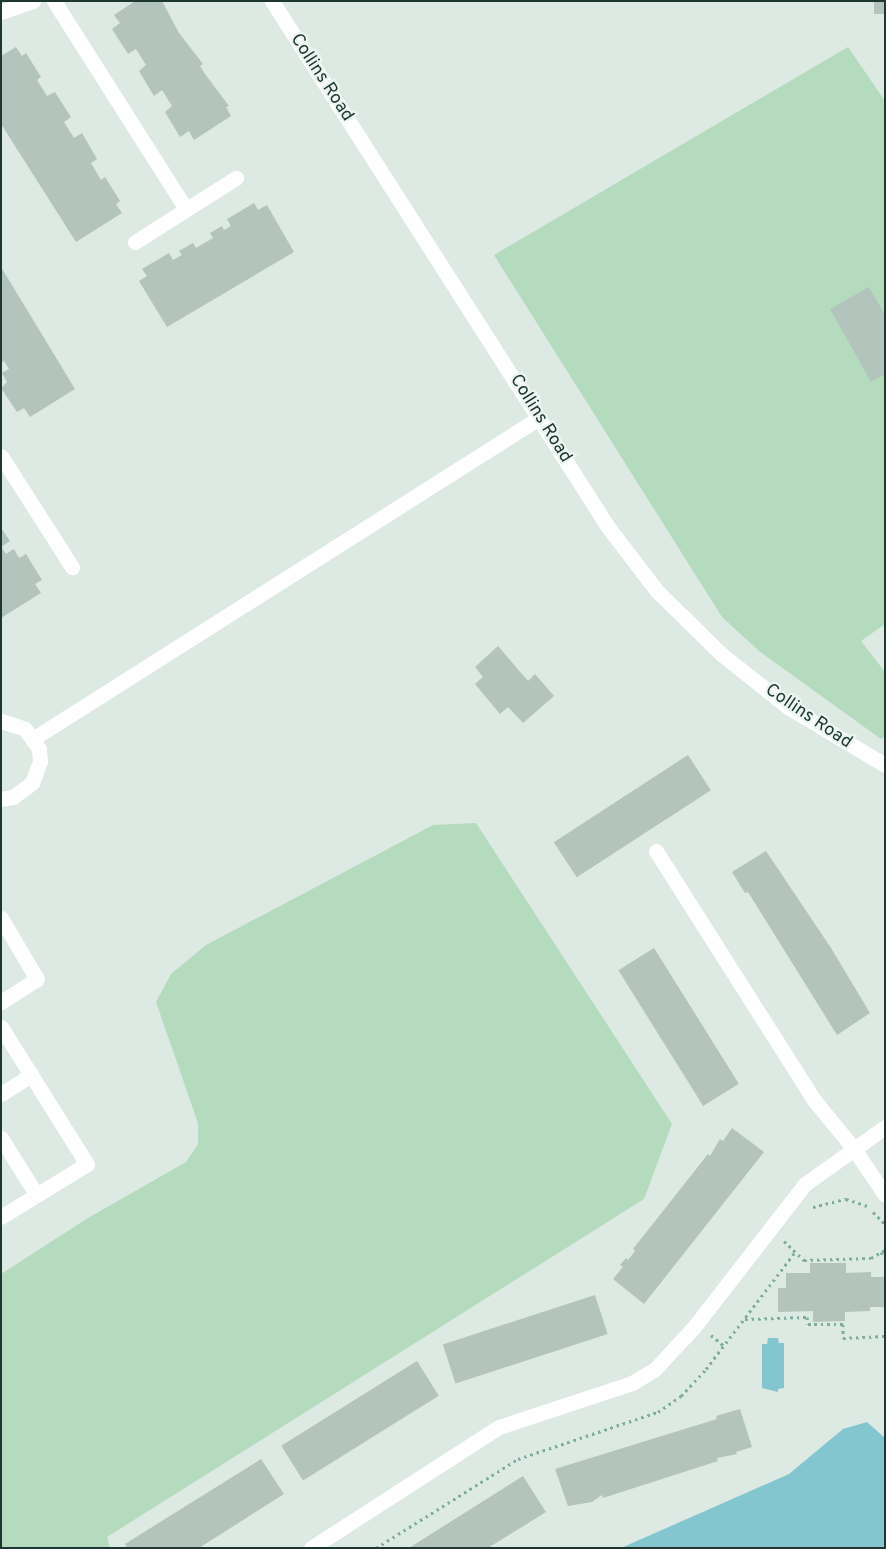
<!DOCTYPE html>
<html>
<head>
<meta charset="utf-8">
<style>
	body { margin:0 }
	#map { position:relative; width:886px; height:1549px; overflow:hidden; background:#dde9e3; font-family:Overpass,sans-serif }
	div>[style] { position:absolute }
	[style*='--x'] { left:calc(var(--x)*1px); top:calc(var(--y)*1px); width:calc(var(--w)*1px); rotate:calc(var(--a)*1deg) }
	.green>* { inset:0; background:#b5dbbe }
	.water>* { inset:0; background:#83c6d0 }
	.building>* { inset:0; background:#b2c4bc; transform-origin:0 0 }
	.path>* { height:3px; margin-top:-1.5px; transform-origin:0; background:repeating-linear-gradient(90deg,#7cad9d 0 2.5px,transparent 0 6.5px) }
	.service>* { height:15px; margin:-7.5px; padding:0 7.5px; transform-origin:7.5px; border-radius:7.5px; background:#fff }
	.tertiary>* { height:15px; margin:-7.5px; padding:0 7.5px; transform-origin:7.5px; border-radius:7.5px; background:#fff }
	span { translate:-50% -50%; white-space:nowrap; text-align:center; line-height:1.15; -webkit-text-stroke:4.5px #edf6f1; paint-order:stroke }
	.street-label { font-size:18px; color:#1e3831 }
	.frame { position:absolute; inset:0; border:2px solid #1e3831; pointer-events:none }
</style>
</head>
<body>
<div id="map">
	<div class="green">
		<div style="clip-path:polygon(848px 47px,885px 101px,885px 624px,861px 641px,885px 672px,885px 736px,881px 739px,759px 651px,722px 617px,494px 255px)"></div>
		<div style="clip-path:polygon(476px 823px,672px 1124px,644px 1199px,107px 1537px,110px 1548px,1px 1548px,1px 1274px,88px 1218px,186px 1162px,198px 1144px,198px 1123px,156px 1002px,171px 974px,206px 945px,433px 825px)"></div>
	</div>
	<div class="water">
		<div style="clip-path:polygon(768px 1338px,778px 1338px,779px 1343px,784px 1343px,784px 1388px,778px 1389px,778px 1392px,762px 1388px,762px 1344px,767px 1344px)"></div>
		<div style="clip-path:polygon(867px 1422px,885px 1438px,885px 1548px,621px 1548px,789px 1474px,843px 1429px)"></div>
	</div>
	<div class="building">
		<div style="clip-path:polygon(135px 1px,162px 1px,179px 33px,203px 64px,200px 66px,205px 74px,229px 106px,226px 107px,231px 116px,194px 140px,189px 131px,180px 137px,165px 112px,172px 106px,162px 90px,154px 96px,139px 71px,146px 65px,136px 49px,128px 54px,112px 29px,120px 23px,114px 15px)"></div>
		<div style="left:874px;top:1px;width:11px;height:13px"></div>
		<div style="clip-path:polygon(16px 47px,22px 56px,26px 53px,41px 77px,37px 80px,47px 96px,55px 92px,71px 117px,64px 122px,74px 138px,82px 133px,97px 159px,91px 163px,101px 180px,105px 177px,120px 201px,116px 204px,122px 213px,76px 242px,1px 124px,1px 56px)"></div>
		<div style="clip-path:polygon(254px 203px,258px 210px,267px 205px,294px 252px,167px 327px,139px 281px,147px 276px,142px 269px,169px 253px,173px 260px,182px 255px,179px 251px,193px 243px,196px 248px,213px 238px,210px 233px,222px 226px,224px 230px,231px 226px,227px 219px)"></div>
		<div style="clip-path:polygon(1px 267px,75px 389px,30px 417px,24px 408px,17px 412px,1px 388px,7px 382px,2px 373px,9px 369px,4px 361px,1px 363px)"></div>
		<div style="clip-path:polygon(869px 287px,885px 315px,885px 374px,871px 382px,830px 309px)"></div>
		<div style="clip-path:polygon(1px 528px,10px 541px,1px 547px)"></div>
		<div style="clip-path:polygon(1px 547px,6px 554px,14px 549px,19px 558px,26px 554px,42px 580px,35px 584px,41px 593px,1px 618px)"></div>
		<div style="clip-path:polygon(498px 646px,528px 681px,535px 674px,554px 696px,523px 723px,508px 707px,500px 714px,475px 684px,483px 677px,475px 667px)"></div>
		<div style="left:688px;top:755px;width:42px;height:160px;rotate:57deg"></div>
		<div style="clip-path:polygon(766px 851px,831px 948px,870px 1013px,837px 1035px,748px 892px,745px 893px,732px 872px)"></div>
		<div style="left:654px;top:948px;width:160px;height:42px;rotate:58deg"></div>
		<div style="clip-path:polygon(732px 1128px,764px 1152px,644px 1304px,613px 1279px,623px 1267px,620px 1265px,626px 1258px,628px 1260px,635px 1251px,633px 1249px,708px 1154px,710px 1156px,720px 1139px,723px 1141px)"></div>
		<div style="clip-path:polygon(810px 1263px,846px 1263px,846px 1273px,871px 1272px,871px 1277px,885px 1277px,885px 1307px,870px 1307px,870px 1311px,845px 1312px,845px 1321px,813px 1322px,813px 1311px,778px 1312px,778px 1288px,786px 1288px,786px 1273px,810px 1273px)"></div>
		<div style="left:595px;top:1295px;width:41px;height:160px;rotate:72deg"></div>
		<div style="left:417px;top:1361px;width:41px;height:160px;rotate:58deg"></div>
		<div style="clip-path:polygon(740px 1409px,752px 1447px,736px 1452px,737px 1454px,717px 1458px,718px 1461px,603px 1498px,602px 1495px,592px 1502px,568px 1506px,555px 1469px,717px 1419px,716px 1416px)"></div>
		<div style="clip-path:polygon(261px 1459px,284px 1494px,199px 1548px,127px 1548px,125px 1544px)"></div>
		<div style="clip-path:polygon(523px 1476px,546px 1512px,488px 1548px,409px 1548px)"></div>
	</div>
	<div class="path">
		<div style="--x:813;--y:1207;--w:34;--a:-14"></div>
		<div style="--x:846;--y:1199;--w:22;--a:18"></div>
		<div style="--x:873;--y:1212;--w:17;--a:45"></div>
		<div style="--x:784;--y:1241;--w:28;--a:44"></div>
		<div style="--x:804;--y:1260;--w:67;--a:-1.7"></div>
		<div style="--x:871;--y:1258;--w:16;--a:-30"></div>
		<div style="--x:881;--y:1252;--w:7;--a:56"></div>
		<div style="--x:745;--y:1319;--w:62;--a:-1.8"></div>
		<div style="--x:807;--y:1317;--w:7;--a:82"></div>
		<div style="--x:808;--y:1324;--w:35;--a:0"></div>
		<div style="--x:843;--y:1324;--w:14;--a:90"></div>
		<div style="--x:843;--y:1338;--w:42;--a:-2.7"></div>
		<div style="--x:711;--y:1335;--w:17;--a:40"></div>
		<div style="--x:376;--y:1548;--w:168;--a:-32.1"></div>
		<div style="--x:518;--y:1459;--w:148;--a:-18.6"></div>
		<div style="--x:658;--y:1412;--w:28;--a:-35"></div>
		<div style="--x:681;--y:1396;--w:37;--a:-47"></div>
		<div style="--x:706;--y:1369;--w:147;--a:-52.7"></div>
	</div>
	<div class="service">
		<div style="--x:54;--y:1;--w:246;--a:57.6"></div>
		<div style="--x:1;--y:12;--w:34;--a:-19"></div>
		<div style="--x:135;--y:242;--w:120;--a:-32.4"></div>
		<div style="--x:1;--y:456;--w:132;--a:57.4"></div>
		<div style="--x:1;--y:721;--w:25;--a:18"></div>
		<div style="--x:25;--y:729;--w:24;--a:55"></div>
		<div style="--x:39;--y:749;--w:12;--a:85"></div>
		<div style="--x:40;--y:761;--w:23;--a:110"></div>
		<div style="--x:32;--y:783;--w:24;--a:144"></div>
		<div style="--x:13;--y:797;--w:12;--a:171"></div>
		<div style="--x:34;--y:738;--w:598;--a:-32.36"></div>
		<div style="--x:656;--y:851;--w:295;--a:57.6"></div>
		<div style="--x:814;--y:1100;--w:63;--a:50.8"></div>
		<div style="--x:854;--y:1149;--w:55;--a:56"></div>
		<div style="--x:1;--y:918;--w:71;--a:59.5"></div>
		<div style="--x:37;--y:979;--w:43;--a:147.4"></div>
		<div style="--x:1;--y:1027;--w:162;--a:57.9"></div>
		<div style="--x:87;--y:1164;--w:101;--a:148.4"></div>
		<div style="--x:1;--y:1094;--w:36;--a:-32"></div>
		<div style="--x:1;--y:1138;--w:66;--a:58"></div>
		<div style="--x:311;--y:1548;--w:224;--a:-32.8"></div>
		<div style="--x:499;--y:1427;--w:140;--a:-18.3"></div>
		<div style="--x:632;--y:1383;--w:27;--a:-31"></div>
		<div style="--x:655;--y:1369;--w:57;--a:-47.1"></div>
		<div style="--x:694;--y:1327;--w:181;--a:-52.2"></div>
		<div style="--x:805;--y:1184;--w:98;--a:-35.5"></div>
	</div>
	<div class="tertiary">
		<div style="--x:272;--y:1;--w:624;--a:57.43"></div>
		<div style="--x:608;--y:527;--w:81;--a:52.6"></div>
		<div style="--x:657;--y:591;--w:88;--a:44.5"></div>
		<div style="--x:720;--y:653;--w:87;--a:38.5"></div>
		<div style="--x:788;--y:707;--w:113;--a:30.9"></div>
	</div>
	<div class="street-label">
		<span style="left:321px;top:78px;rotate:57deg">Collins Road</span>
		<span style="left:540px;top:419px;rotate:58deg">Collins Road</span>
		<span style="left:808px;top:717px;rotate:34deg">Collins Road</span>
	</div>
	<div class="frame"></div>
</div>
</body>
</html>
